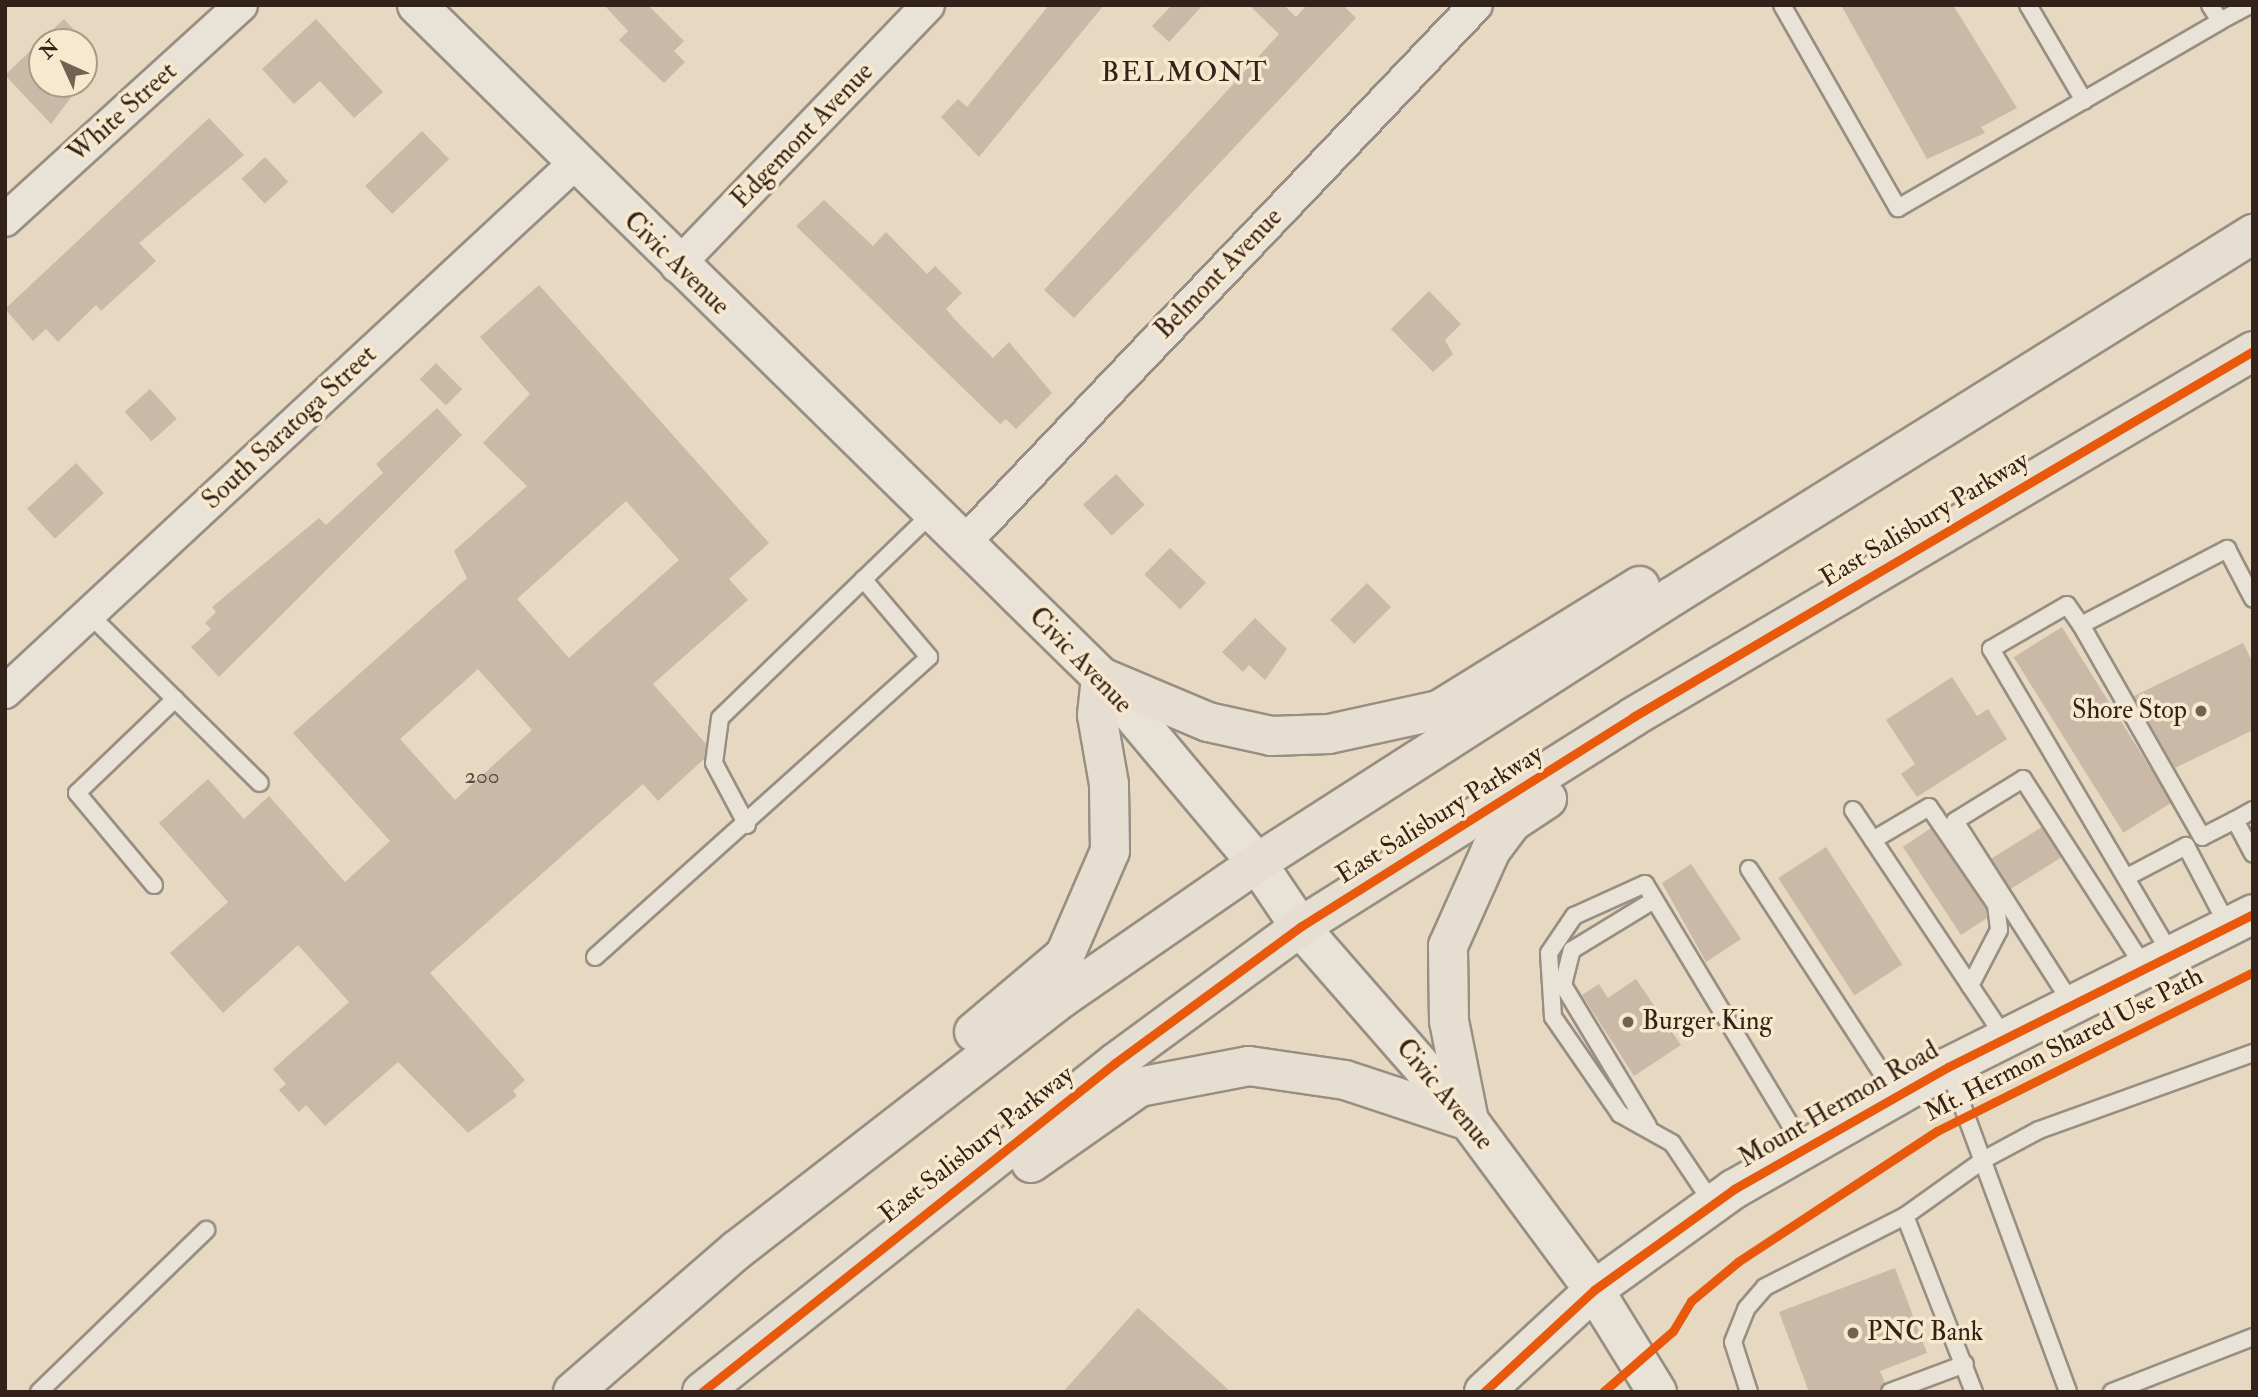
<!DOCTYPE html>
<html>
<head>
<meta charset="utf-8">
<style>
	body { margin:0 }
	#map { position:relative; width:2258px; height:1397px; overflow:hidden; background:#e6d8c1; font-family:"IM FELL Double Pica",serif }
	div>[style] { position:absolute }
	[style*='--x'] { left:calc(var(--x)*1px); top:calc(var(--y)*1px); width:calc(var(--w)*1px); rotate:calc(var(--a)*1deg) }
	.building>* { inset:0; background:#cab9a6; transform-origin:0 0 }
	.roads { filter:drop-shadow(2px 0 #988e81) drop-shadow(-2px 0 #988e81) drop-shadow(0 2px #988e81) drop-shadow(0 -2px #988e81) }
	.lane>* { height:16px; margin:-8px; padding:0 8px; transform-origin:8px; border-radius:8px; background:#e9e2d7 }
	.street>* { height:32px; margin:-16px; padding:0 16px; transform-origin:16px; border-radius:16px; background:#e9e2d7 }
	.secondary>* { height:38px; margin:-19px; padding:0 19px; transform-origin:19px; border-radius:19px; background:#e9e2d7 }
	.primary>* { height:38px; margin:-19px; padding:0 19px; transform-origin:19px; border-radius:19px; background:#e6ded0 }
	.cycleway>* { height:9px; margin:-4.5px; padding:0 4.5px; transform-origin:4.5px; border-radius:4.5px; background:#e8590c }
	.dots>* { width:19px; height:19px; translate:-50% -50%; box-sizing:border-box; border:4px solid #f8e8cd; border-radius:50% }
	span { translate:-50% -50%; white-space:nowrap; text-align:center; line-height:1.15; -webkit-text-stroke:7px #f8e8cd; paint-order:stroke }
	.number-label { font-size:23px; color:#59483d }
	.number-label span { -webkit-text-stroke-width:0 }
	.street-label { font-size:26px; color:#33221a }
	.poi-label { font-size:26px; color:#33221a }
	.right { translate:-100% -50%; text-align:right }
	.left { translate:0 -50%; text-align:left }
	.neighbourhood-label { font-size:28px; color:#33221a; letter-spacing:2px }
	.frame { position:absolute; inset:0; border:7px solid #33221a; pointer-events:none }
	.north { position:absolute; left:28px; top:28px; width:70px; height:70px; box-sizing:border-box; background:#f8e8cd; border:2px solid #a99985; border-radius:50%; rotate:315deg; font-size:19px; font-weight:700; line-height:28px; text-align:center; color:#33221a }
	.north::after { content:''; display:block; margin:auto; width:24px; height:32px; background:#726254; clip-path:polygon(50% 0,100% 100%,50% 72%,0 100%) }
</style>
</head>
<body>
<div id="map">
	<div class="building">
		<div style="clip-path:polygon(604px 5px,648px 5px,684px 41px,674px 51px,685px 62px,664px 83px,619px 40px,628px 31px)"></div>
		<div style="clip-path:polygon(1049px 5px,1104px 5px,979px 157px,941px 117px,958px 99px,967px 107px)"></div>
		<div style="clip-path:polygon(1172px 5px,1203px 5px,1169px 42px,1152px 26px)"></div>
		<div style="clip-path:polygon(1249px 5px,1284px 5px,1296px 17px,1307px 5px,1343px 5px,1356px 18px,1074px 318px,1044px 290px,1279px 34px)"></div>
		<div style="clip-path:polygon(1841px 5px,1953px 5px,2017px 108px,1981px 127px,1985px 133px,1927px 159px)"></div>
		<div style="clip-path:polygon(64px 19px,87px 44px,42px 42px,42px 84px,61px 84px,72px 96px,51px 124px,5px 75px)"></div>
		<div style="clip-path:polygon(316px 19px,383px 92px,354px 118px,320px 81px,294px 104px,262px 69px)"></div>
		<div style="clip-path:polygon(209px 118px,244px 155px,139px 243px,156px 261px,101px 311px,96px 305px,58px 342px,46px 329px,33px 341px,5px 309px)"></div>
		<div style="left:422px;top:131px;width:39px;height:79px;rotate:46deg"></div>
		<div style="left:265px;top:157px;width:34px;height:32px;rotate:47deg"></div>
		<div style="clip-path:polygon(824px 200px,873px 246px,886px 232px,927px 274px,935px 266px,962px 293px,946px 309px,958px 323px,993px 358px,1009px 342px,1052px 393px,1016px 429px,1006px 419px,1000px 424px,796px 226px)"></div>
		<div style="clip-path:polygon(evenodd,539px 285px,769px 543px,729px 579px,748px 600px,653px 684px,706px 744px,704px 759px,658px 801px,643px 784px,430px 973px,525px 1080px,513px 1091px,517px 1096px,468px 1133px,398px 1062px,325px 1126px,306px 1105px,299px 1112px,279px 1090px,286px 1084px,273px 1069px,349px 1002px,298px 945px,223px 1013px,170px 953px,228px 902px,159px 823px,208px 779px,244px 819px,269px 796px,345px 882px,390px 841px,293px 733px,467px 578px,454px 551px,527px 486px,483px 443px,530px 394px,480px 337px,539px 285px,626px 501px,679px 560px,569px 658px,517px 599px,626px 501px,539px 285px,478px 669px,532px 730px,455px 800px,400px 739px,478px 669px)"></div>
		<div style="clip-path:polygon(1429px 291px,1461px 324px,1445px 340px,1453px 354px,1433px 372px,1391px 329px)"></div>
		<div style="left:436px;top:363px;width:37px;height:23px;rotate:45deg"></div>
		<div style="left:150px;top:389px;width:40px;height:34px;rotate:48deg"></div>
		<div style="clip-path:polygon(437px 408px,462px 435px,219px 677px,191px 647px,211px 629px,205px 623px,216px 612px,212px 607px,319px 518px,326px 525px,383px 473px,376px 464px)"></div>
		<div style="left:76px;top:463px;width:41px;height:67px;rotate:47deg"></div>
		<div style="left:1116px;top:474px;width:42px;height:45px;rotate:47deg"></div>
		<div style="left:1170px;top:548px;width:50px;height:37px;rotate:44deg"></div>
		<div style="left:1367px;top:583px;width:34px;height:52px;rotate:45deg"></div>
		<div style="clip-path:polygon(1255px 618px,1287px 649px,1265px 680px,1249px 665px,1243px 672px,1222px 652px)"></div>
		<div style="left:2062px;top:627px;width:207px;height:57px;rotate:58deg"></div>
		<div style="clip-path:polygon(2243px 643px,2253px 663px,2253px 730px,2175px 768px,2134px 696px)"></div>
		<div style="clip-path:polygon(1952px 677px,1977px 716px,1988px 709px,2007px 739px,1917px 797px,1901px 774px,1915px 764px,1886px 720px)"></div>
		<div style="left:2042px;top:827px;width:36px;height:60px;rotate:58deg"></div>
		<div style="clip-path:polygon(1931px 828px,1986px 909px,1987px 918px,1961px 935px,1903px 847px)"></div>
		<div style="left:1826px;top:847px;width:140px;height:57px;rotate:57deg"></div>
		<div style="clip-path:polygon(1691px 864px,1741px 939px,1706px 962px,1662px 883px)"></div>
		<div style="clip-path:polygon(1636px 979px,1681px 1045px,1634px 1076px,1582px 995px,1599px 984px,1608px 998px)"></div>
		<div style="clip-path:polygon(1895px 1268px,1927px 1353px,1880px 1371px,1885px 1383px,1880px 1392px,1809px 1392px,1779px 1312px)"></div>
		<div style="clip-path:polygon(1138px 1308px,1231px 1392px,1063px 1392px)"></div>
	</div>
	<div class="roads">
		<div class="lane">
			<div style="--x:1782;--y:5;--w:234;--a:60.3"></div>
			<div style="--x:1898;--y:208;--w:372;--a:-30.1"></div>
			<div style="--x:2220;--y:21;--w:19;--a:-122"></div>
			<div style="--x:2028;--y:5;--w:111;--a:59.7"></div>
			<div style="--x:2220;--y:21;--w:34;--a:-28"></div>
			<div style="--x:89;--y:614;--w:240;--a:44.7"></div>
			<div style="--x:2081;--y:625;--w:24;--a:-125"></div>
			<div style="--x:2067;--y:605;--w:88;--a:149.9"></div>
			<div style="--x:1991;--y:649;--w:354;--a:59.5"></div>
			<div style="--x:1853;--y:810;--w:274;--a:56.3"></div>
			<div style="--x:2253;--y:810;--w:21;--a:151"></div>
			<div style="--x:2235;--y:820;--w:38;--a:62"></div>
			<div style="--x:2235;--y:820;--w:37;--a:153"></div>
			<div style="--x:2202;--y:837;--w:244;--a:-119.7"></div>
			<div style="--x:2081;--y:625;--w:165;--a:-27.5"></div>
			<div style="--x:2227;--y:549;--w:56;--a:62.5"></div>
			<div style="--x:747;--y:825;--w:70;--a:-118"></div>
			<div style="--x:714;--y:763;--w:45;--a:-82.4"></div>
			<div style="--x:720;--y:718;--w:295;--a:-44"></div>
			<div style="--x:1873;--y:840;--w:65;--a:-30.5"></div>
			<div style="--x:1929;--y:807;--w:119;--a:55.6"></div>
			<div style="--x:1996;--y:905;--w:25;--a:83"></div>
			<div style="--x:1999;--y:930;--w:63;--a:117.4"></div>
			<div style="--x:1749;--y:869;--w:271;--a:56.9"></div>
			<div style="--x:2127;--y:877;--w:67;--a:-27.7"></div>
			<div style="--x:2186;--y:846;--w:90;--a:62.3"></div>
			<div style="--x:154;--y:885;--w:120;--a:-129.9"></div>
			<div style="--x:77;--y:793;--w:136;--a:-43.8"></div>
			<div style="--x:595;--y:957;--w:449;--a:-41.9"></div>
			<div style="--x:929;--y:657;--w:102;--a:-130.2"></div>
			<div style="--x:2072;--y:1004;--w:217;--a:-122.6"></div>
			<div style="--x:1955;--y:821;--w:80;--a:-31.7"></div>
			<div style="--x:2023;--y:779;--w:225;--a:57.2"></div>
			<div style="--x:1948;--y:1067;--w:346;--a:69.7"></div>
			<div style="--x:1648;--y:1126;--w:165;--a:-121.1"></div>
			<div style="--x:1563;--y:985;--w:36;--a:-76"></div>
			<div style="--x:1572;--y:950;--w:96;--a:-31.4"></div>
			<div style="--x:1713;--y:1204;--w:73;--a:-123.9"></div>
			<div style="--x:1672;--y:1143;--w:60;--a:-150.9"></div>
			<div style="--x:1620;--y:1114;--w:118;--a:-124.6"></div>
			<div style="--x:1553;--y:1017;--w:64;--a:-93.6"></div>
			<div style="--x:1549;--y:953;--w:45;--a:-56"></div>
			<div style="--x:1574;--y:916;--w:78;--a:-24.3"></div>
			<div style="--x:1645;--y:884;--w:308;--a:58.9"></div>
			<div style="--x:1905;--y:1216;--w:189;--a:68.6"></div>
			<div style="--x:39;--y:1392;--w:233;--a:-44.1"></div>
			<div style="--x:1749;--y:1392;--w:52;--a:-107.7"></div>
			<div style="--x:1733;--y:1342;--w:35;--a:-68"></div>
			<div style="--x:1746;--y:1309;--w:29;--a:-49"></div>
			<div style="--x:1765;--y:1287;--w:157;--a:-26.9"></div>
			<div style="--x:1905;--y:1216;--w:98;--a:-35.5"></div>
			<div style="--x:1985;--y:1159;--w:61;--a:-28.2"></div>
			<div style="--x:2039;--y:1130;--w:227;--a:-19.8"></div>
			<div style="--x:1890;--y:1392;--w:80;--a:-20.5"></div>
			<div style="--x:2112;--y:1392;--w:151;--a:-21.3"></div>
		</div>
		<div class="street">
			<div style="--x:5;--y:220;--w:319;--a:-42.3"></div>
			<div style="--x:677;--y:266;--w:362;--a:-46.1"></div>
			<div style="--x:963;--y:544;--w:744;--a:-46.42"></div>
			<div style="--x:5;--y:692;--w:776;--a:-42.86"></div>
		</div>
		<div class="secondary">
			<div style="--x:417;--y:5;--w:959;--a:44.49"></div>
			<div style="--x:1101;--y:677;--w:243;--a:50"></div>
			<div style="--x:1257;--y:863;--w:77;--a:56.1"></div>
			<div style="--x:1300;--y:927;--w:257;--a:48.9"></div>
			<div style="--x:1469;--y:1121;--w:210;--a:53.5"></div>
			<div style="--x:1594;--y:1290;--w:120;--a:58.3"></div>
			<div style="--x:1484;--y:1392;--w:150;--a:-42.8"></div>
			<div style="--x:1594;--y:1290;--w:173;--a:-35.8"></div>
			<div style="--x:1734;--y:1189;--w:246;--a:-29.7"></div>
			<div style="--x:1948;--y:1067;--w:341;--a:-26.6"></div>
		</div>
		<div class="primary">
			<div style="--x:974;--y:1032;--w:119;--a:-40.2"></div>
			<div style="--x:1065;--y:955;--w:113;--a:-66.6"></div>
			<div style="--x:1110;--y:851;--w:67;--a:-90.9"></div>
			<div style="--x:1109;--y:784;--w:70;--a:-99.9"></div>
			<div style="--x:1097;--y:715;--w:38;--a:-84"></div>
			<div style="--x:1101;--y:677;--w:116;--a:22.8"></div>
			<div style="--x:1208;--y:722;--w:65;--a:12.5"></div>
			<div style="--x:1271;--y:736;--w:58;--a:-2"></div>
			<div style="--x:1329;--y:734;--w:113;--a:-12.3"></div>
			<div style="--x:1439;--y:710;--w:236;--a:-31.7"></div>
			<div style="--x:1031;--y:1163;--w:132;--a:-35.1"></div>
			<div style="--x:1139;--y:1087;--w:112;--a:-10.8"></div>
			<div style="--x:1249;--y:1066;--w:97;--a:8.3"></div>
			<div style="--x:1345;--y:1080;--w:131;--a:18.3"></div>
			<div style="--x:1469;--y:1121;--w:102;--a:-101.3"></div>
			<div style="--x:1449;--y:1021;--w:75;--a:-90.8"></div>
			<div style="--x:1448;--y:946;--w:105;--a:-65.9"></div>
			<div style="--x:1491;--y:850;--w:35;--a:-53"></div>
			<div style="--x:1512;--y:822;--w:42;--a:-33.3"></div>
			<div style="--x:573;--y:1392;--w:217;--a:-40.9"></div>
			<div style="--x:737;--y:1250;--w:411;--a:-37.8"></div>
			<div style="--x:1062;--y:998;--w:237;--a:-34.7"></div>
			<div style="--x:1257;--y:863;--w:494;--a:-32.7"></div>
			<div style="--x:1673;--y:596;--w:684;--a:-31.97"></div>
			<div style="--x:702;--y:1392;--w:528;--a:-38.54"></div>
			<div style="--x:1115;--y:1063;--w:230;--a:-36.3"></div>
			<div style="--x:1300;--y:927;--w:394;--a:-32.2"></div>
			<div style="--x:1633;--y:717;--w:720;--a:-30.55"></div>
		</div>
	</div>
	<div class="cycleway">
		<div style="--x:702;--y:1392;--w:528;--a:-38.54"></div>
		<div style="--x:1115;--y:1063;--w:230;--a:-36.3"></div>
		<div style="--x:1300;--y:927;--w:394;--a:-32.2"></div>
		<div style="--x:1633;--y:717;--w:720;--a:-30.55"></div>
		<div style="--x:1484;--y:1392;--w:150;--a:-42.8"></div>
		<div style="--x:1594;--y:1290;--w:173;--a:-35.8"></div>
		<div style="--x:1734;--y:1189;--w:246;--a:-29.7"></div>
		<div style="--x:1948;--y:1067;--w:341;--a:-26.6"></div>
		<div style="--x:1603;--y:1392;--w:93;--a:-41.1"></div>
		<div style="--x:1673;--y:1331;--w:35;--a:-59"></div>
		<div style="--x:1691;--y:1301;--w:62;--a:-39.8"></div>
		<div style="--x:1739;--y:1261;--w:237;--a:-33.3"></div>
		<div style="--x:1937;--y:1131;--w:354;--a:-26.7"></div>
	</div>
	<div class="dots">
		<div style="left:2201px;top:711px;background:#726254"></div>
		<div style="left:1628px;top:1022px;background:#726254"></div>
		<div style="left:1853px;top:1333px;background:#726254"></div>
	</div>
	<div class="number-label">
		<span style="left:482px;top:776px">200</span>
	</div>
	<div class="street-label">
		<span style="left:123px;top:113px;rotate:-42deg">White Street</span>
		<span style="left:803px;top:136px;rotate:-46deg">Edgemont Avenue</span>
		<span style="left:676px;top:264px;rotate:44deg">Civic Avenue</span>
		<span style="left:1219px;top:274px;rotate:-46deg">Belmont Avenue</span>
		<span style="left:290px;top:428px;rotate:-43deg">South Saratoga Street</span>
		<span style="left:1925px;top:520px;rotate:-31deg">East Salisbury Parkway</span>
		<span style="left:1080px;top:661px;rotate:46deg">Civic Avenue</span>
		<span style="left:1440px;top:815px;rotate:-32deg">East Salisbury Parkway</span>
		<span style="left:2064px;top:1045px;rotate:-27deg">Mt. Hermon Shared Use Path</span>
		<span style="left:1444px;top:1095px;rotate:50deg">Civic Avenue</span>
		<span style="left:1839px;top:1105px;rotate:-30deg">Mount Hermon Road</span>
		<span style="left:977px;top:1145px;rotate:-38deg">East Salisbury Parkway</span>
	</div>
	<div class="poi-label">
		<span class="right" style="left:2187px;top:711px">Shore Stop</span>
		<span class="left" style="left:1642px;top:1022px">Burger King</span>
		<span class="left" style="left:1867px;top:1333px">PNC Bank</span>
	</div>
	<div class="neighbourhood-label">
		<span style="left:1185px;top:73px">BELMONT</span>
	</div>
	<div class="frame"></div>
	<div class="north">N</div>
</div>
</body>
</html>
